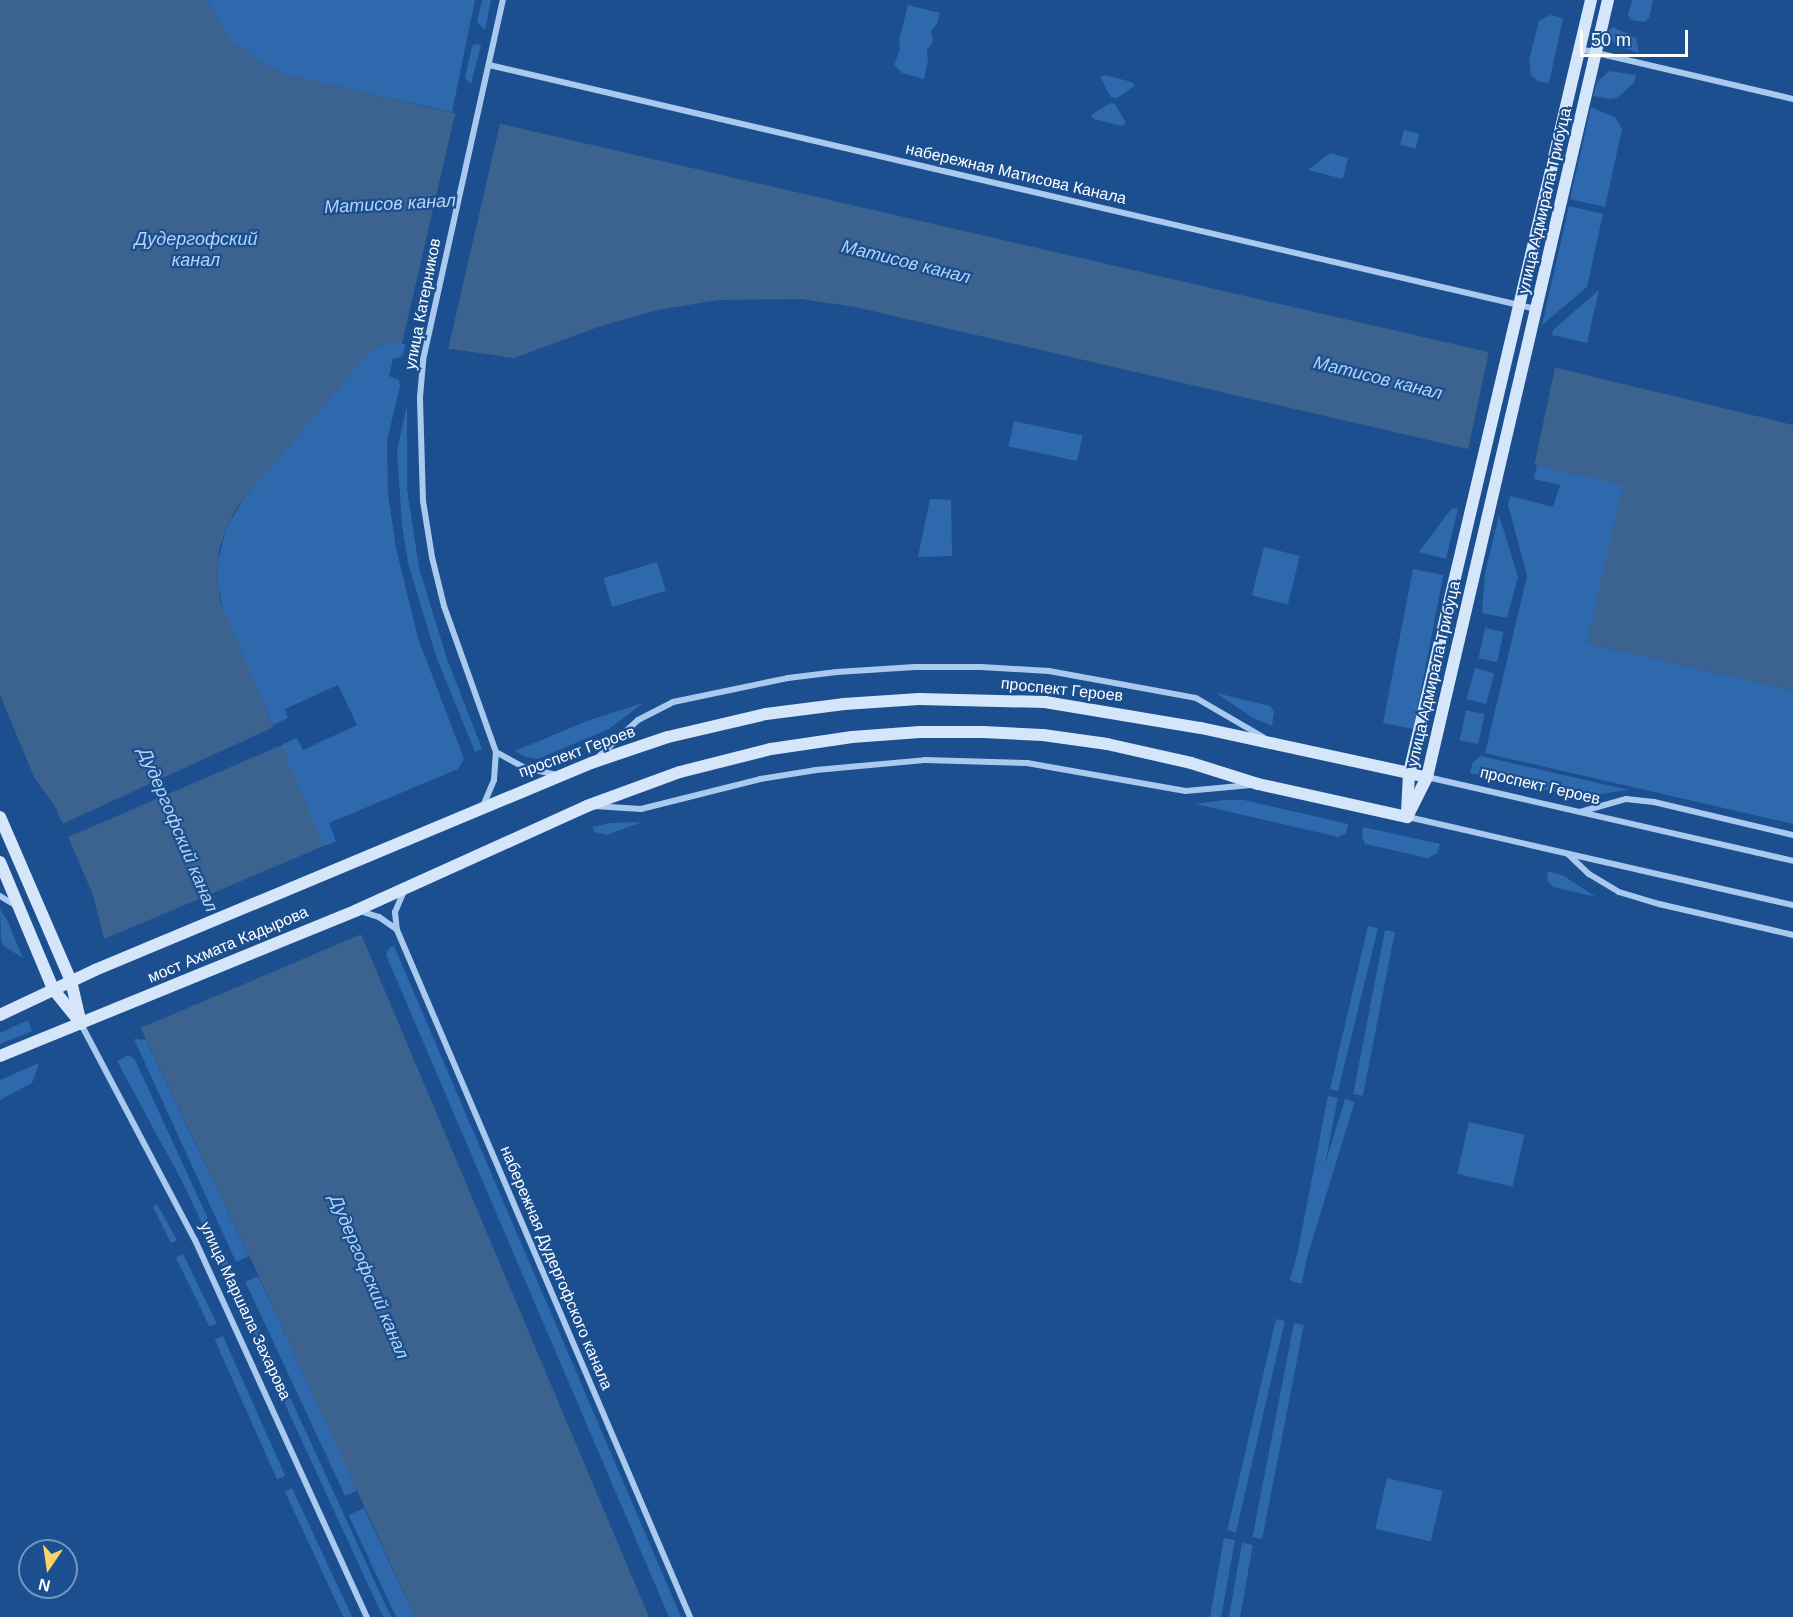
<!DOCTYPE html>
<html>
<head>
<meta charset="utf-8">
<style>
	body { margin:0 }
	#map { position:relative; width:1793px; height:1617px; overflow:hidden; background:#1b4f8f; font-family:Helvetica,sans-serif }
	div>[style] { position:absolute }
	[style*='--x'] { left:calc(var(--x)*1px); top:calc(var(--y)*1px); width:calc(var(--w)*1px); rotate:calc(var(--a)*1deg) }
	.green>* { inset:0; background:#2e69ad; transform-origin:0 0 }
	.water>* { inset:0; background:#3c6290 }
	.pier>* { inset:0; background:#1b4f8f; transform-origin:0 0 }
	.street>* { height:6px; margin:-3px; padding:0 3px; transform-origin:3px; border-radius:3px; background:#a9c9ee }
	.secondary>* { height:12px; margin:-6px; padding:0 6px; transform-origin:6px; border-radius:6px; background:#d6e6fa }
	span { translate:-50% -50%; white-space:nowrap; text-align:center; line-height:1.15; -webkit-text-stroke:4.5px #1b4f8f; paint-order:stroke }
	.street-label { font-size:16px; color:#fff }
	.water-label { font-size:18px; color:#b5d3f5; font-style:italic }
	.north { position:absolute; left:18px; top:1539px; width:60px; height:60px; box-sizing:border-box; background:#1b4f8f; border:2px solid #7695bc; border-radius:50%; rotate:193deg; font-size:16px; font-weight:700; line-height:24px; text-align:center; color:#fff }
	.north::after { content:''; display:block; margin:auto; width:21px; height:27px; background:#ffd166; clip-path:polygon(50% 0,100% 100%,50% 72%,0 100%) }
	.scale { position:absolute; left:1580px; top:30px; width:108px; height:27px; box-sizing:border-box; border:3px solid #fff; border-top:0; padding-left:8px; font-size:18px; line-height:21px; white-space:nowrap; color:#fff; -webkit-text-stroke:4px #1b4f8f; paint-order:stroke }
</style>
</head>
<body>
<div id="map">
	<div class="green">
		<div style="clip-path:polygon(206px 0,475px 0,452px 112px,318px 82px,285px 74px,265px 65px,231px 40px)"></div>
		<div style="clip-path:polygon(482px 0,491px 0,485px 30px,477px 22px)"></div>
		<div style="clip-path:polygon(1632px 0,1653px 0,1649px 18px,1645px 22px,1631px 20px,1628px 15px)"></div>
		<div style="clip-path:polygon(908px 5px,940px 13px,937px 24px,931px 31px,933px 42px,927px 50px,928px 61px,924px 79px,902px 73px,894px 65px,900px 49px,899px 40px)"></div>
		<div style="clip-path:polygon(1550px 15px,1563px 18px,1549px 83px,1538px 81px,1531px 75px,1529px 60px,1539px 21px)"></div>
		<div style="clip-path:polygon(1613px 27px,1636px 38px,1639px 53px,1615px 45px,1609px 36px,1609px 30px)"></div>
		<div style="clip-path:polygon(476px 44px,481px 45px,471px 84px,465px 78px,472px 46px)"></div>
		<div style="clip-path:polygon(1609px 71px,1636px 75px,1634px 83px,1618px 97px,1611px 99px,1593px 96px,1597px 82px)"></div>
		<div style="clip-path:polygon(1104px 75px,1132px 82px,1135px 86px,1117px 98px,1111px 97px,1100px 77px)"></div>
		<div style="clip-path:polygon(1110px 103px,1115px 104px,1126px 123px,1122px 126px,1094px 119px,1091px 115px)"></div>
		<div style="clip-path:polygon(1591px 107px,1616px 118px,1622px 129px,1605px 207px,1570px 199px)"></div>
		<div style="left:1404px;top:130px;width:16px;height:15px;rotate:15deg"></div>
		<div style="clip-path:polygon(1330px 153px,1348px 158px,1343px 179px,1308px 170px)"></div>
		<div style="clip-path:polygon(1569px 206px,1603px 214px,1587px 287px,1542px 325px)"></div>
		<div style="clip-path:polygon(1599px 290px,1587px 343px,1552px 335px,1553px 330px)"></div>
		<div style="clip-path:polygon(396px 341px,406px 342px,403px 356px,393px 359px,389px 376px,399px 380px,400px 386px,387px 441px,388px 493px,396px 548px,418px 638px,464px 759px,458px 769px,329px 823px,336px 841px,323px 847px,281px 745px,297px 738px,303px 750px,357px 725px,338px 685px,285px 709px,288px 718px,273px 725px,224px 613px,218px 585px,217px 565px,226px 529px,242px 501px,368px 352px,378px 344px)"></div>
		<div style="clip-path:polygon(407px 404px,407px 489px,419px 568px,447px 659px,482px 749px,475px 752px,436px 656px,408px 563px,402px 525px,397px 451px)"></div>
		<div style="left:1014px;top:421px;width:70px;height:26px;rotate:12deg"></div>
		<div style="clip-path:polygon(1537px 465px,1624px 485px,1587px 643px,1793px 691px,1793px 824px,1485px 753px,1527px 576px,1508px 505px,1510px 496px,1553px 507px,1560px 485px,1534px 479px)"></div>
		<div style="clip-path:polygon(930px 499px,951px 500px,952px 556px,918px 557px)"></div>
		<div style="clip-path:polygon(1458px 508px,1446px 559px,1419px 552px,1451px 509px)"></div>
		<div style="clip-path:polygon(1499px 515px,1518px 577px,1507px 618px,1482px 613px,1485px 573px)"></div>
		<div style="left:1264px;top:547px;width:37px;height:50px;rotate:14deg"></div>
		<div style="left:657px;top:562px;width:30px;height:56px;rotate:73deg"></div>
		<div style="left:1413px;top:569px;width:31px;height:157px;rotate:11deg"></div>
		<div style="left:1485px;top:628px;width:19px;height:31px;rotate:12deg"></div>
		<div style="left:1475px;top:668px;width:20px;height:32px;rotate:15deg"></div>
		<div style="clip-path:polygon(1216px 693px,1270px 706px,1274px 711px,1272px 726px,1253px 718px)"></div>
		<div style="clip-path:polygon(643px 703px,609px 729px,538px 759px,525px 757px,515px 751px,587px 721px)"></div>
		<div style="left:1466px;top:710px;width:19px;height:31px;rotate:12deg"></div>
		<div style="clip-path:polygon(1481px 756px,1629px 790px,1587px 796px,1564px 794px,1470px 773px,1473px 762px)"></div>
		<div style="clip-path:polygon(1224px 800px,1244px 800px,1348px 824px,1346px 833px,1338px 837px,1196px 804px)"></div>
		<div style="clip-path:polygon(642px 822px,607px 835px,595px 832px,592px 827px,610px 823px)"></div>
		<div style="clip-path:polygon(1363px 827px,1440px 844px,1437px 853px,1428px 858px,1365px 844px,1362px 836px)"></div>
		<div style="clip-path:polygon(1548px 871px,1564px 876px,1596px 897px,1553px 887px,1547px 880px)"></div>
		<div style="clip-path:polygon(0 909px,7px 920px,23px 958px,4px 946px,1px 940px)"></div>
		<div style="clip-path:polygon(1368px 926px,1378px 928px,1338px 1091px,1330px 1089px)"></div>
		<div style="left:1385px;top:930px;width:10px;height:167px;rotate:11deg"></div>
		<div style="clip-path:polygon(394px 946px,681px 1617px,669px 1617px,386px 955px,389px 948px)"></div>
		<div style="clip-path:polygon(28px 1020px,32px 1031px,0 1044px,0 1033px)"></div>
		<div style="clip-path:polygon(134px 1039px,146px 1040px,249px 1256px,236px 1262px)"></div>
		<div style="clip-path:polygon(129px 1055px,135px 1060px,391px 1617px,383px 1617px,185px 1187px,117px 1061px)"></div>
		<div style="clip-path:polygon(39px 1063px,32px 1083px,0 1100px,0 1080px)"></div>
		<div style="left:1328px;top:1096px;width:10px;height:189px;rotate:11deg"></div>
		<div style="left:1345px;top:1099px;width:10px;height:189px;rotate:17deg"></div>
		<div style="left:1469px;top:1122px;width:57px;height:53px;rotate:13deg"></div>
		<div style="clip-path:polygon(157px 1204px,177px 1240px,171px 1243px,153px 1207px)"></div>
		<div style="left:183px;top:1254px;width:77px;height:8px;rotate:64deg"></div>
		<div style="left:258px;top:1276px;width:236px;height:14px;rotate:65deg"></div>
		<div style="left:1276px;top:1319px;width:9px;height:217px;rotate:13deg"></div>
		<div style="left:1294px;top:1323px;width:10px;height:218px;rotate:11deg"></div>
		<div style="left:223px;top:1336px;width:153px;height:9px;rotate:66deg"></div>
		<div style="left:1387px;top:1478px;width:57px;height:52px;rotate:13deg"></div>
		<div style="left:292px;top:1488px;width:142px;height:8px;rotate:65deg"></div>
		<div style="left:364px;top:1508px;width:120px;height:17px;rotate:65deg"></div>
		<div style="left:1224px;top:1538px;width:11px;height:81px;rotate:10deg"></div>
		<div style="left:1242px;top:1543px;width:11px;height:76px;rotate:10deg"></div>
	</div>
	<div class="water">
		<div style="clip-path:polygon(0 0,206px 0,231px 40px,265px 65px,285px 74px,1557px 368px,1793px 425px,1793px 691px,1587px 643px,1623px 485px,855px 307px,801px 299px,718px 300px,658px 310px,601px 326px,514px 358px,396px 341px,373px 348px,237px 507px,226px 529px,219px 550px,217px 571px,220px 600px,649px 1617px,415px 1617px,254px 1266px,143px 1033px,105px 943px,93px 895px,55px 806px,35px 779px,0 695px)"></div>
	</div>
	<div class="pier">
		<div style="left:456px;top:110px;width:46px;height:240px;rotate:13deg"></div>
		<div style="left:1489px;top:351px;width:68px;height:104px;rotate:12deg"></div>
		<div style="clip-path:polygon(276px 726px,284px 744px,66px 838px,60px 825px)"></div>
		<div style="left:326px;top:845px;width:96px;height:244px;rotate:67deg"></div>
	</div>
	<div class="street">
		<div style="--x:1580;--y:49;--w:219;--a:13.2"></div>
		<div style="--x:489;--y:65;--w:1075;--a:13.12"></div>
		<div style="--x:496;--y:752;--w:33;--a:29"></div>
		<div style="--x:525;--y:768;--w:33;--a:12"></div>
		<div style="--x:596;--y:759;--w:57;--a:-42.9"></div>
		<div style="--x:638;--y:720;--w:39;--a:-27"></div>
		<div style="--x:673;--y:702;--w:117;--a:-11.8"></div>
		<div style="--x:788;--y:678;--w:49;--a:-7"></div>
		<div style="--x:837;--y:672;--w:78;--a:-3.7"></div>
		<div style="--x:915;--y:667;--w:66;--a:0"></div>
		<div style="--x:981;--y:667;--w:68;--a:3.4"></div>
		<div style="--x:1049;--y:671;--w:149;--a:10.4"></div>
		<div style="--x:1196;--y:698;--w:78;--a:30.2"></div>
		<div style="--x:1427;--y:777;--w:376;--a:12.9"></div>
		<div style="--x:483;--y:806;--w:28;--a:-67"></div>
		<div style="--x:494;--y:780;--w:28;--a:-86"></div>
		<div style="--x:496;--y:752;--w:155;--a:-109.6"></div>
		<div style="--x:444;--y:606;--w:50;--a:-103.8"></div>
		<div style="--x:432;--y:557;--w:57;--a:-99.1"></div>
		<div style="--x:423;--y:501;--w:104;--a:-91.7"></div>
		<div style="--x:420;--y:397;--w:37;--a:-85"></div>
		<div style="--x:423;--y:360;--w:369;--a:-77.5"></div>
		<div style="--x:594;--y:806;--w:47;--a:3.7"></div>
		<div style="--x:641;--y:809;--w:123;--a:-14.1"></div>
		<div style="--x:760;--y:779;--w:57;--a:-9.1"></div>
		<div style="--x:816;--y:770;--w:109;--a:-5.2"></div>
		<div style="--x:925;--y:760;--w:102;--a:1.7"></div>
		<div style="--x:1027;--y:763;--w:161;--a:10"></div>
		<div style="--x:1186;--y:791;--w:65;--a:-5.3"></div>
		<div style="--x:1580;--y:812;--w:48;--a:-15.8"></div>
		<div style="--x:1626;--y:799;--w:28;--a:6"></div>
		<div style="--x:1654;--y:802;--w:143;--a:13.4"></div>
		<div style="--x:1408;--y:817;--w:395;--a:12.9"></div>
		<div style="--x:1568;--y:854;--w:29;--a:44"></div>
		<div style="--x:1589;--y:874;--w:35;--a:31"></div>
		<div style="--x:1619;--y:892;--w:42;--a:16.7"></div>
		<div style="--x:1659;--y:904;--w:138;--a:13"></div>
		<div style="--x:404;--y:891;--w:23;--a:113"></div>
		<div style="--x:395;--y:912;--w:18;--a:84"></div>
		<div style="--x:397;--y:930;--w:747;--a:66.9"></div>
		<div style="--x:0;--y:896;--w:17;--a:31"></div>
		<div style="--x:360;--y:911;--w:20;--a:18"></div>
		<div style="--x:379;--y:917;--w:21;--a:35"></div>
		<div style="--x:81;--y:1024;--w:244;--a:62.2"></div>
		<div style="--x:195;--y:1240;--w:414;--a:65.5"></div>
	</div>
	<div class="secondary">
		<div style="--x:1407;--y:812;--w:39;--a:-87"></div>
		<div style="--x:1409;--y:773;--w:794;--a:-76.75"></div>
		<div style="--x:0;--y:817;--w:179;--a:66.6"></div>
		<div style="--x:71;--y:981;--w:44;--a:76.9"></div>
		<div style="--x:1407;--y:817;--w:45;--a:-63.4"></div>
		<div style="--x:1427;--y:777;--w:798;--a:-76.89"></div>
		<div style="--x:0;--y:862;--w:138;--a:67.3"></div>
		<div style="--x:53;--y:989;--w:41;--a:50.9"></div>
		<div style="--x:0;--y:1015;--w:105;--a:-25.3"></div>
		<div style="--x:95;--y:970;--w:537;--a:-22.65"></div>
		<div style="--x:591;--y:763;--w:81;--a:-18.7"></div>
		<div style="--x:668;--y:737;--w:101;--a:-13.2"></div>
		<div style="--x:766;--y:714;--w:79;--a:-7.3"></div>
		<div style="--x:844;--y:704;--w:75;--a:-3.8"></div>
		<div style="--x:919;--y:699;--w:126;--a:1.4"></div>
		<div style="--x:1045;--y:702;--w:158;--a:9.5"></div>
		<div style="--x:1201;--y:728;--w:231;--a:12.2"></div>
		<div style="--x:0;--y:1056;--w:386;--a:-22.2"></div>
		<div style="--x:357;--y:910;--w:252;--a:-24.3"></div>
		<div style="--x:587;--y:806;--w:99;--a:-20.1"></div>
		<div style="--x:680;--y:772;--w:94;--a:-14.2"></div>
		<div style="--x:771;--y:749;--w:82;--a:-8.4"></div>
		<div style="--x:852;--y:737;--w:68;--a:-4.2"></div>
		<div style="--x:920;--y:732;--w:63;--a:0"></div>
		<div style="--x:983;--y:732;--w:60;--a:2.9"></div>
		<div style="--x:1043;--y:735;--w:65;--a:8"></div>
		<div style="--x:1107;--y:744;--w:86;--a:12.7"></div>
		<div style="--x:1191;--y:763;--w:70;--a:17.4"></div>
		<div style="--x:1258;--y:784;--w:153;--a:12.5"></div>
	</div>
	<div class="street-label">
		<span style="left:1016px;top:174px;rotate:13deg">набережная Матисова Канала</span>
		<span style="left:1545px;top:201px;rotate:-77deg">улица Адмирала Трибуца</span>
		<span style="left:423px;top:304px;rotate:-79deg">улица Катерников</span>
		<span style="left:1434px;top:674px;rotate:-77deg">улица Адмирала Трибуца</span>
		<span style="left:1062px;top:690px;rotate:6deg">проспект Героев</span>
		<span style="left:577px;top:752px;rotate:-20deg">проспект Героев</span>
		<span style="left:1540px;top:786px;rotate:13deg">проспект Героев</span>
		<span style="left:228px;top:945px;rotate:-23deg">мост Ахмата Кадырова</span>
		<span style="left:556px;top:1268px;rotate:67deg">набережная Дудергофского канала</span>
		<span style="left:245px;top:1311px;rotate:65deg">улица Маршала Захарова</span>
	</div>
	<div class="water-label">
		<span style="left:390px;top:204px;rotate:-3deg">Матисов канал</span>
		<span style="left:196px;top:250px">Дудергофский<br>канал</span>
		<span style="left:906px;top:262px;rotate:14deg">Матисов канал</span>
		<span style="left:1378px;top:378px;rotate:14deg">Матисов канал</span>
		<span style="left:178px;top:830px;rotate:67deg">Дудергофский канал</span>
		<span style="left:369px;top:1277px;rotate:67deg">Дудергофский канал</span>
	</div>
	<div class="north">N</div>
	<div class="scale">50 m</div>
</div>
</body>
</html>
